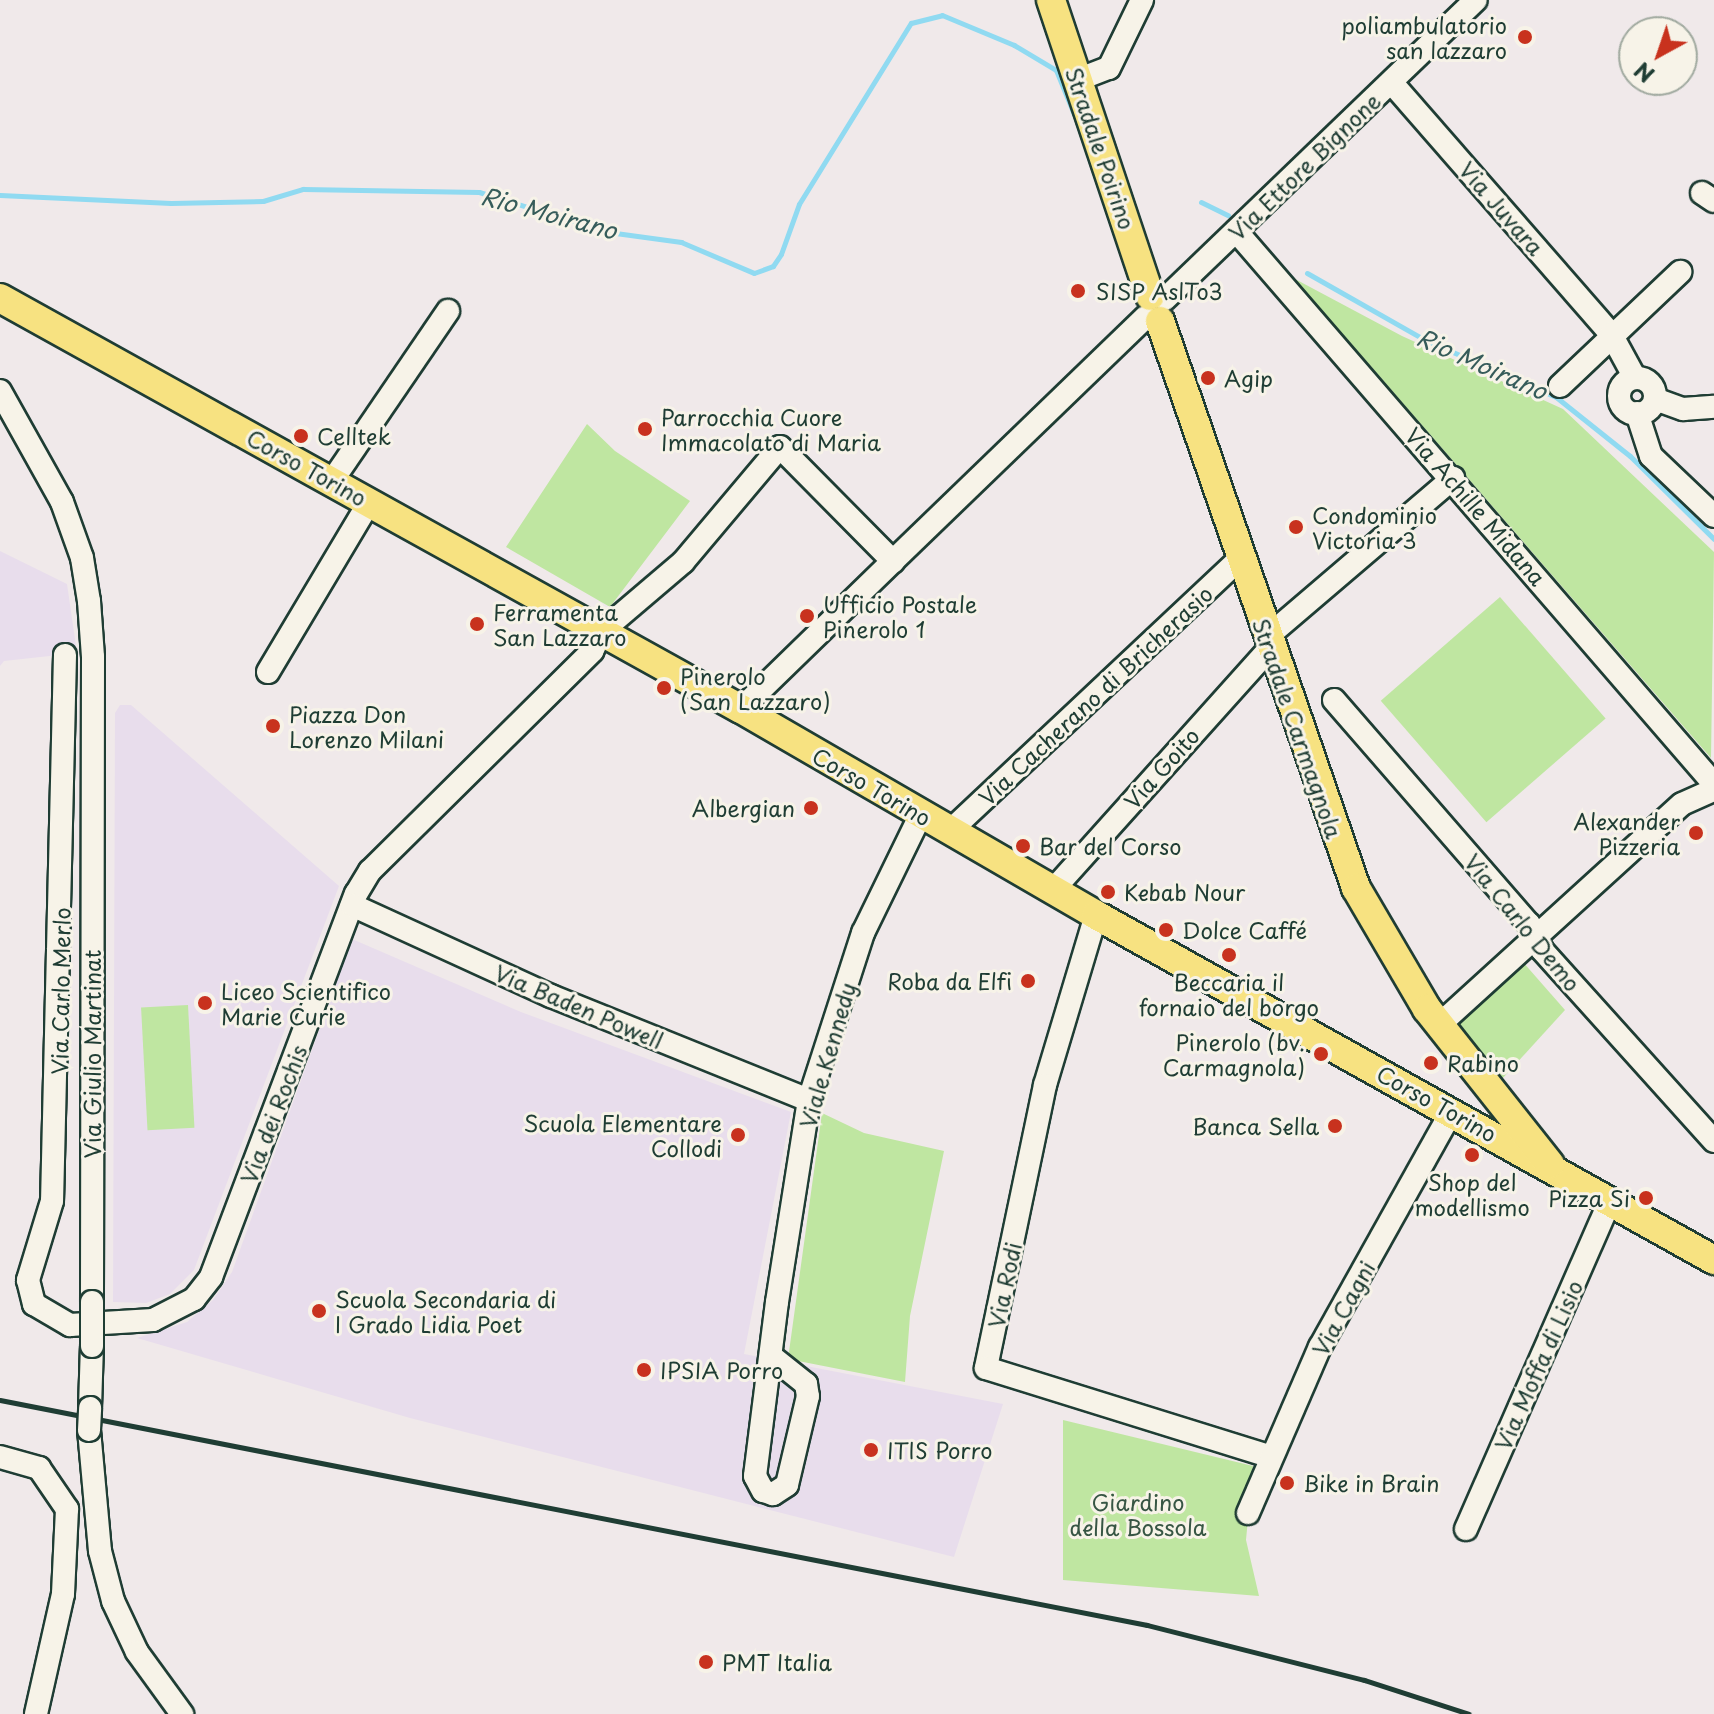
<!DOCTYPE html>
<html>
<head>
<meta charset="utf-8">
<style>
	body { margin:0 }
	#map { position:relative; width:1714px; height:1714px; overflow:hidden; background:#f0e9ea; font-family:"Playpen Sans",sans-serif }
	div>[style] { position:absolute }
	[style*='--x'] { left:calc(var(--x)*1px); top:calc(var(--y)*1px); width:calc(var(--w)*1px); rotate:calc(var(--a)*1deg) }
	.built>* { inset:0; background:#e8ddec }
	.green>* { inset:0; background:#bfe6a1; transform-origin:0 0 }
	.stream>* { height:5px; margin:-2.5px; padding:0 2.5px; transform-origin:2.5px; border-radius:2.5px; background:#90daf1 }
	.roads { filter:drop-shadow(2px 0 #1f3d34) drop-shadow(-2px 0 #1f3d34) drop-shadow(0 2px #1f3d34) drop-shadow(0 -2px #1f3d34) }
	.minor>* { height:22px; margin:-11px; padding:0 11px; transform-origin:11px; border-radius:11px; background:#f7f3e8 }
	.minor>.ring { margin:-11px; padding:0; box-sizing:content-box; background:none; border:22px solid #f7f3e8; border-radius:50% }
	.major>* { height:28px; margin:-14px; padding:0 14px; transform-origin:14px; border-radius:14px; background:#f7e281 }
	.rail>* { height:5px; margin:-2.5px; padding:0 2.5px; transform-origin:2.5px; border-radius:2.5px; background:#1f3d34 }
	.bridges { filter:drop-shadow(2px 0 #1f3d34) drop-shadow(-2px 0 #1f3d34) drop-shadow(0 2px #1f3d34) drop-shadow(0 -2px #1f3d34) }
	.minor-bridge>* { height:22px; margin:-11px; padding:0 11px; transform-origin:11px; border-radius:11px; background:#f7f3e8 }
	.dots>* { width:22px; height:22px; translate:-50% -50%; box-sizing:border-box; border:4px solid #f7f3e8; border-radius:50% }
	span { translate:-50% -50%; white-space:nowrap; text-align:center; line-height:1.15; -webkit-text-stroke:6px #f7f3e8; paint-order:stroke }
	.poi-label { font-size:22px; color:#1f3d34 }
	.right { translate:-100% -50%; text-align:right }
	.left { translate:0 -50%; text-align:left }
	.street-label { font-size:22px; color:#1f3d34 }
	.park-label { font-size:22px; color:#375644 }
	.water-label { font-size:24px; color:#365c5a; font-style:italic }
	.north { position:absolute; left:1618px; top:16px; width:80px; height:80px; box-sizing:border-box; background:#f7f3e8; border:2px solid #a1aaa0; border-radius:50%; rotate:220deg; font-size:22px; font-weight:700; line-height:32px; text-align:center; color:#1f3d34 }
	.north::after { content:''; display:block; margin:auto; width:28px; height:36px; background:#c8321e; clip-path:polygon(50% 0,100% 100%,50% 72%,0 100%) }
</style>
</head>
<body>
<div id="map">
	<div class="built">
		<div style="clip-path:polygon(0 551px,67px 584px,77px 653px,4px 661px,0 666px)"></div>
		<div style="clip-path:polygon(120px 705px,131px 705px,339px 886px,194px 1270px,170px 1294px,146px 1303px,113px 1302px,115px 713px)"></div>
		<div style="clip-path:polygon(352px 939px,521px 1012px,791px 1112px,744px 1354px,1003px 1404px,954px 1557px,410px 1418px,137px 1338px,187px 1322px,213px 1300px,232px 1272px)"></div>
	</div>
	<div class="green">
		<div style="clip-path:polygon(1295px 279px,1402px 336px,1563px 409px,1714px 552px,1711px 758px)"></div>
		<div style="clip-path:polygon(587px 424px,615px 451px,690px 501px,610px 607px,506px 547px)"></div>
		<div style="left:1500px;top:597px;width:161px;height:158px;rotate:49deg"></div>
		<div style="clip-path:polygon(1523px 962px,1565px 1010px,1502px 1079px,1453px 1024px)"></div>
		<div style="left:188px;top:1005px;width:123px;height:47px;rotate:87deg"></div>
		<div style="clip-path:polygon(822px 1113px,864px 1133px,944px 1151px,910px 1316px,905px 1382px,788px 1359px)"></div>
		<div style="clip-path:polygon(1063px 1420px,1253px 1466px,1246px 1540px,1259px 1596px,1063px 1580px)"></div>
	</div>
	<div class="stream">
		<div style="--x:0;--y:195;--w:171;--a:2.7"></div>
		<div style="--x:171;--y:203;--w:92;--a:-1.2"></div>
		<div style="--x:263;--y:201;--w:42;--a:-16.7"></div>
		<div style="--x:303;--y:189;--w:176;--a:1"></div>
		<div style="--x:479;--y:192;--w:135;--a:17.2"></div>
		<div style="--x:608;--y:232;--w:74;--a:7.8"></div>
		<div style="--x:681;--y:242;--w:79;--a:23"></div>
		<div style="--x:754;--y:273;--w:20;--a:-20"></div>
		<div style="--x:773;--y:266;--w:14;--a:-56"></div>
		<div style="--x:781;--y:254;--w:53;--a:-70.2"></div>
		<div style="--x:799;--y:204;--w:213;--a:-58.3"></div>
		<div style="--x:911;--y:23;--w:32;--a:-14"></div>
		<div style="--x:942;--y:15;--w:78;--a:22.6"></div>
		<div style="--x:1014;--y:45;--w:49;--a:30.8"></div>
		<div style="--x:1056;--y:70;--w:48;--a:67.8"></div>
		<div style="--x:1201;--y:202;--w:30;--a:26"></div>
		<div style="--x:1307;--y:273;--w:133;--a:29.6"></div>
		<div style="--x:1423;--y:339;--w:145;--a:23.6"></div>
		<div style="--x:1556;--y:397;--w:95;--a:38.6"></div>
		<div style="--x:1630;--y:456;--w:118;--a:44.7"></div>
	</div>
	<div class="roads">
		<div class="minor">
			<div style="--x:1077;--y:80;--w:34;--a:-21"></div>
			<div style="--x:1109;--y:68;--w:76;--a:-64.1"></div>
			<div style="--x:1392;--y:83;--w:333;--a:48.9"></div>
			<div style="--x:1611;--y:334;--w:50;--a:61.4"></div>
			<div style="--x:1702;--y:193;--w:14;--a:34"></div>
			<div style="--x:1236;--y:231;--w:731;--a:49.16"></div>
			<div style="--x:1165;--y:299;--w:431;--a:-43.9"></div>
			<div class="ring" style="left:1619px;top:378px;width:14px;height:14px"></div>
			<div style="--x:1560;--y:386;--w:166;--a:-43.5"></div>
			<div style="--x:0;--y:391;--w:127;--a:60.8"></div>
			<div style="--x:62;--y:502;--w:59;--a:70.3"></div>
			<div style="--x:82;--y:558;--w:44;--a:80.8"></div>
			<div style="--x:89;--y:601;--w:56;--a:85.9"></div>
			<div style="--x:93;--y:657;--w:645;--a:90.09"></div>
			<div style="--x:1655;--y:399;--w:30;--a:20"></div>
			<div style="--x:1683;--y:409;--w:31;--a:-4"></div>
			<div style="--x:1637;--y:413;--w:45;--a:72"></div>
			<div style="--x:1651;--y:456;--w:87;--a:43.6"></div>
			<div style="--x:332;--y:481;--w:206;--a:-55.7"></div>
			<div style="--x:893;--y:561;--w:351;--a:-44"></div>
			<div style="--x:1267;--y:637;--w:245;--a:-40.5"></div>
			<div style="--x:65;--y:655;--w:546;--a:91.36"></div>
			<div style="--x:52;--y:1201;--w:83;--a:106.9"></div>
			<div style="--x:28;--y:1280;--w:25;--a:76"></div>
			<div style="--x:34;--y:1304;--w:42;--a:30.3"></div>
			<div style="--x:70;--y:1325;--w:83;--a:-3.4"></div>
			<div style="--x:153;--y:1320;--w:46;--a:-27.1"></div>
			<div style="--x:194;--y:1299;--w:28;--a:-52"></div>
			<div style="--x:211;--y:1277;--w:410;--a:-69.3"></div>
			<div style="--x:356;--y:894;--w:27;--a:-59"></div>
			<div style="--x:370;--y:871;--w:313;--a:-44.7"></div>
			<div style="--x:592;--y:651;--w:22;--a:-63"></div>
			<div style="--x:602;--y:631;--w:106;--a:-40.4"></div>
			<div style="--x:683;--y:562;--w:150;--a:-49.9"></div>
			<div style="--x:780;--y:447;--w:161;--a:45.3"></div>
			<div style="--x:893;--y:561;--w:212;--a:135.8"></div>
			<div style="--x:268;--y:672;--w:199;--a:-59.2"></div>
			<div style="--x:1334;--y:700;--w:297;--a:49"></div>
			<div style="--x:1529;--y:924;--w:29;--a:63"></div>
			<div style="--x:1542;--y:950;--w:257;--a:48"></div>
			<div style="--x:950;--y:831;--w:398;--a:-43.2"></div>
			<div style="--x:1053;--y:890;--w:326;--a:-48.1"></div>
			<div style="--x:352;--y:905;--w:219;--a:24.6"></div>
			<div style="--x:551;--y:996;--w:278;--a:22"></div>
			<div style="--x:1096;--y:915;--w:177;--a:106.7"></div>
			<div style="--x:1045;--y:1085;--w:289;--a:101.8"></div>
			<div style="--x:986;--y:1368;--w:296;--a:17.3"></div>
			<div style="--x:1439;--y:1025;--w:328;--a:-42.3"></div>
			<div style="--x:1682;--y:804;--w:35;--a:-24"></div>
			<div style="--x:771;--y:1356;--w:45;--a:38.7"></div>
			<div style="--x:806;--y:1384;--w:12;--a:81"></div>
			<div style="--x:808;--y:1396;--w:91;--a:103.3"></div>
			<div style="--x:787;--y:1485;--w:17;--a:147"></div>
			<div style="--x:773;--y:1494;--w:10;--a:-163"></div>
			<div style="--x:763;--y:1491;--w:17;--a:-118"></div>
			<div style="--x:755;--y:1476;--w:175;--a:-82.8"></div>
			<div style="--x:777;--y:1302;--w:205;--a:-81"></div>
			<div style="--x:809;--y:1100;--w:176;--a:-72.1"></div>
			<div style="--x:863;--y:933;--w:132;--a:-64"></div>
			<div style="--x:90;--y:1408;--w:62;--a:-88.2"></div>
			<div style="--x:89;--y:1430;--w:121;--a:84.8"></div>
			<div style="--x:100;--y:1551;--w:52;--a:75.4"></div>
			<div style="--x:113;--y:1601;--w:56;--a:64.8"></div>
			<div style="--x:137;--y:1652;--w:77;--a:54"></div>
			<div style="--x:0;--y:1457;--w:41;--a:15.8"></div>
			<div style="--x:39;--y:1468;--w:50;--a:55.7"></div>
			<div style="--x:67;--y:1509;--w:85;--a:92.7"></div>
			<div style="--x:63;--y:1594;--w:123;--a:102.7"></div>
			<div style="--x:1248;--y:1513;--w:181;--a:-66.6"></div>
			<div style="--x:1320;--y:1347;--w:270;--a:-60.8"></div>
			<div style="--x:1466;--y:1529;--w:358;--a:-66.3"></div>
		</div>
		<div class="major">
			<div style="--x:1051;--y:0;--w:312;--a:71.5"></div>
			<div style="--x:0;--y:298;--w:847;--a:29.02"></div>
			<div style="--x:741;--y:709;--w:410;--a:30.1"></div>
			<div style="--x:1096;--y:915;--w:708;--a:29.17"></div>
			<div style="--x:1160;--y:321;--w:600;--a:70.93"></div>
			<div style="--x:1356;--y:888;--w:140;--a:59.6"></div>
			<div style="--x:1427;--y:1009;--w:198;--a:51.6"></div>
		</div>
	</div>
	<div class="rail">
		<div style="--x:0;--y:1400;--w:1169;--a:11.1"></div>
		<div style="--x:1147;--y:1625;--w:224;--a:14.2"></div>
		<div style="--x:1364;--y:1680;--w:110;--a:17.9"></div>
	</div>
	<div class="bridges">
		<div class="minor-bridge">
			<div style="--x:92;--y:1302;--w:44;--a:90"></div>
			<div style="--x:89;--y:1430;--w:22;--a:-87"></div>
		</div>
	</div>
	<div class="dots">
		<div style="left:1525px;top:37px;background:#c8321e"></div>
		<div style="left:1078px;top:291px;background:#c8321e"></div>
		<div style="left:1208px;top:378px;background:#c8321e"></div>
		<div style="left:645px;top:429px;background:#c8321e"></div>
		<div style="left:301px;top:436px;background:#c8321e"></div>
		<div style="left:1296px;top:527px;background:#c8321e"></div>
		<div style="left:807px;top:616px;background:#c8321e"></div>
		<div style="left:477px;top:624px;background:#c8321e"></div>
		<div style="left:664px;top:688px;background:#c8321e"></div>
		<div style="left:273px;top:726px;background:#c8321e"></div>
		<div style="left:811px;top:808px;background:#c8321e"></div>
		<div style="left:1696px;top:833px;background:#c8321e"></div>
		<div style="left:1023px;top:846px;background:#c8321e"></div>
		<div style="left:1108px;top:892px;background:#c8321e"></div>
		<div style="left:1166px;top:930px;background:#c8321e"></div>
		<div style="left:1229px;top:955px;background:#c8321e"></div>
		<div style="left:1028px;top:981px;background:#c8321e"></div>
		<div style="left:205px;top:1003px;background:#c8321e"></div>
		<div style="left:1321px;top:1054px;background:#c8321e"></div>
		<div style="left:1431px;top:1063px;background:#c8321e"></div>
		<div style="left:1335px;top:1126px;background:#c8321e"></div>
		<div style="left:738px;top:1135px;background:#c8321e"></div>
		<div style="left:1472px;top:1155px;background:#c8321e"></div>
		<div style="left:1646px;top:1198px;background:#c8321e"></div>
		<div style="left:319px;top:1311px;background:#c8321e"></div>
		<div style="left:644px;top:1370px;background:#c8321e"></div>
		<div style="left:871px;top:1450px;background:#c8321e"></div>
		<div style="left:1287px;top:1483px;background:#c8321e"></div>
		<div style="left:706px;top:1662px;background:#c8321e"></div>
	</div>
	<div class="poi-label">
		<span class="right" style="left:1507px;top:37px">poliambulatorio<br>san lazzaro</span>
		<span class="left" style="left:1096px;top:291px">SISP AslTo3</span>
		<span class="left" style="left:1224px;top:378px">Agip</span>
		<span class="left" style="left:661px;top:429px">Parrocchia Cuore<br>Immacolato di Maria</span>
		<span class="left" style="left:317px;top:436px">Celltek</span>
		<span class="left" style="left:1312px;top:527px">Condominio<br>Victoria 3</span>
		<span class="left" style="left:823px;top:616px">Ufficio Postale<br>Pinerolo 1</span>
		<span class="left" style="left:493px;top:624px">Ferramenta<br>San Lazzaro</span>
		<span class="left" style="left:680px;top:688px">Pinerolo<br>(San Lazzaro)</span>
		<span class="left" style="left:289px;top:726px">Piazza Don<br>Lorenzo Milani</span>
		<span class="right" style="left:795px;top:808px">Albergian</span>
		<span class="right" style="left:1680px;top:833px">Alexander<br>Pizzeria</span>
		<span class="left" style="left:1039px;top:846px">Bar del Corso</span>
		<span class="left" style="left:1124px;top:892px">Kebab Nour</span>
		<span class="left" style="left:1182px;top:930px">Dolce Caffé</span>
		<span class="right" style="left:1012px;top:981px">Roba da Elfi</span>
		<span style="left:1229px;top:994px">Beccaria il<br>fornaio del borgo</span>
		<span class="left" style="left:221px;top:1003px">Liceo Scientifico<br>Marie Curie</span>
		<span class="right" style="left:1305px;top:1054px">Pinerolo (bv.<br>Carmagnola)</span>
		<span class="left" style="left:1447px;top:1063px">Rabino</span>
		<span class="right" style="left:722px;top:1135px">Scuola Elementare<br>Collodi</span>
		<span class="right" style="left:1319px;top:1126px">Banca Sella</span>
		<span style="left:1472px;top:1194px">Shop del<br>modellismo</span>
		<span class="right" style="left:1630px;top:1198px">Pizza Si</span>
		<span class="left" style="left:335px;top:1311px">Scuola Secondaria di<br>I Grado Lidia Poet</span>
		<span class="left" style="left:660px;top:1370px">IPSIA Porro</span>
		<span class="left" style="left:887px;top:1450px">ITIS Porro</span>
		<span class="left" style="left:1303px;top:1483px">Bike in Brain</span>
		<span class="left" style="left:722px;top:1662px">PMT Italia</span>
	</div>
	<div class="street-label">
		<span style="left:1101px;top:148px;rotate:71deg">Stradale Poirino</span>
		<span style="left:1304px;top:166px;rotate:-44deg">Via Ettore Bignone</span>
		<span style="left:1502px;top:208px;rotate:49deg">Via Juvara</span>
		<span style="left:307px;top:467px;rotate:29deg">Corso Torino</span>
		<span style="left:1476px;top:506px;rotate:49deg">Via Achille Midana</span>
		<span style="left:1095px;top:695px;rotate:-43deg">Via Cacherano di Bricherasio</span>
		<span style="left:1298px;top:728px;rotate:71deg">Stradale Carmagnola</span>
		<span style="left:1161px;top:768px;rotate:-48deg">Via Goito</span>
		<span style="left:872px;top:786px;rotate:30deg">Corso Torino</span>
		<span style="left:1523px;top:922px;rotate:51deg">Via Carlo Demo</span>
		<span style="left:60px;top:991px;rotate:-89deg">Via Carlo Merlo</span>
		<span style="left:579px;top:1006px;rotate:23deg">Via Baden Powell</span>
		<span style="left:92px;top:1054px;rotate:-90deg">Via Giulio Martinat</span>
		<span style="left:827px;top:1055px;rotate:-74deg">Viale Kennedy</span>
		<span style="left:1437px;top:1103px;rotate:29deg">Corso Torino</span>
		<span style="left:273px;top:1114px;rotate:-69deg">Via dei Rochis</span>
		<span style="left:1004px;top:1285px;rotate:-78deg">Via Rodi</span>
		<span style="left:1343px;top:1308px;rotate:-61deg">Via Cagni</span>
		<span style="left:1538px;top:1365px;rotate:-66deg">Via Moffa di Lisio</span>
	</div>
	<div class="park-label">
		<span style="left:1138px;top:1514px">Giardino<br>della Bossola</span>
	</div>
	<div class="water-label">
		<span style="left:549px;top:213px;rotate:15deg">Rio Moirano</span>
		<span style="left:1482px;top:364px;rotate:24deg">Rio Moirano</span>
	</div>
	<div class="north">N</div>
</div>
</body>
</html>
